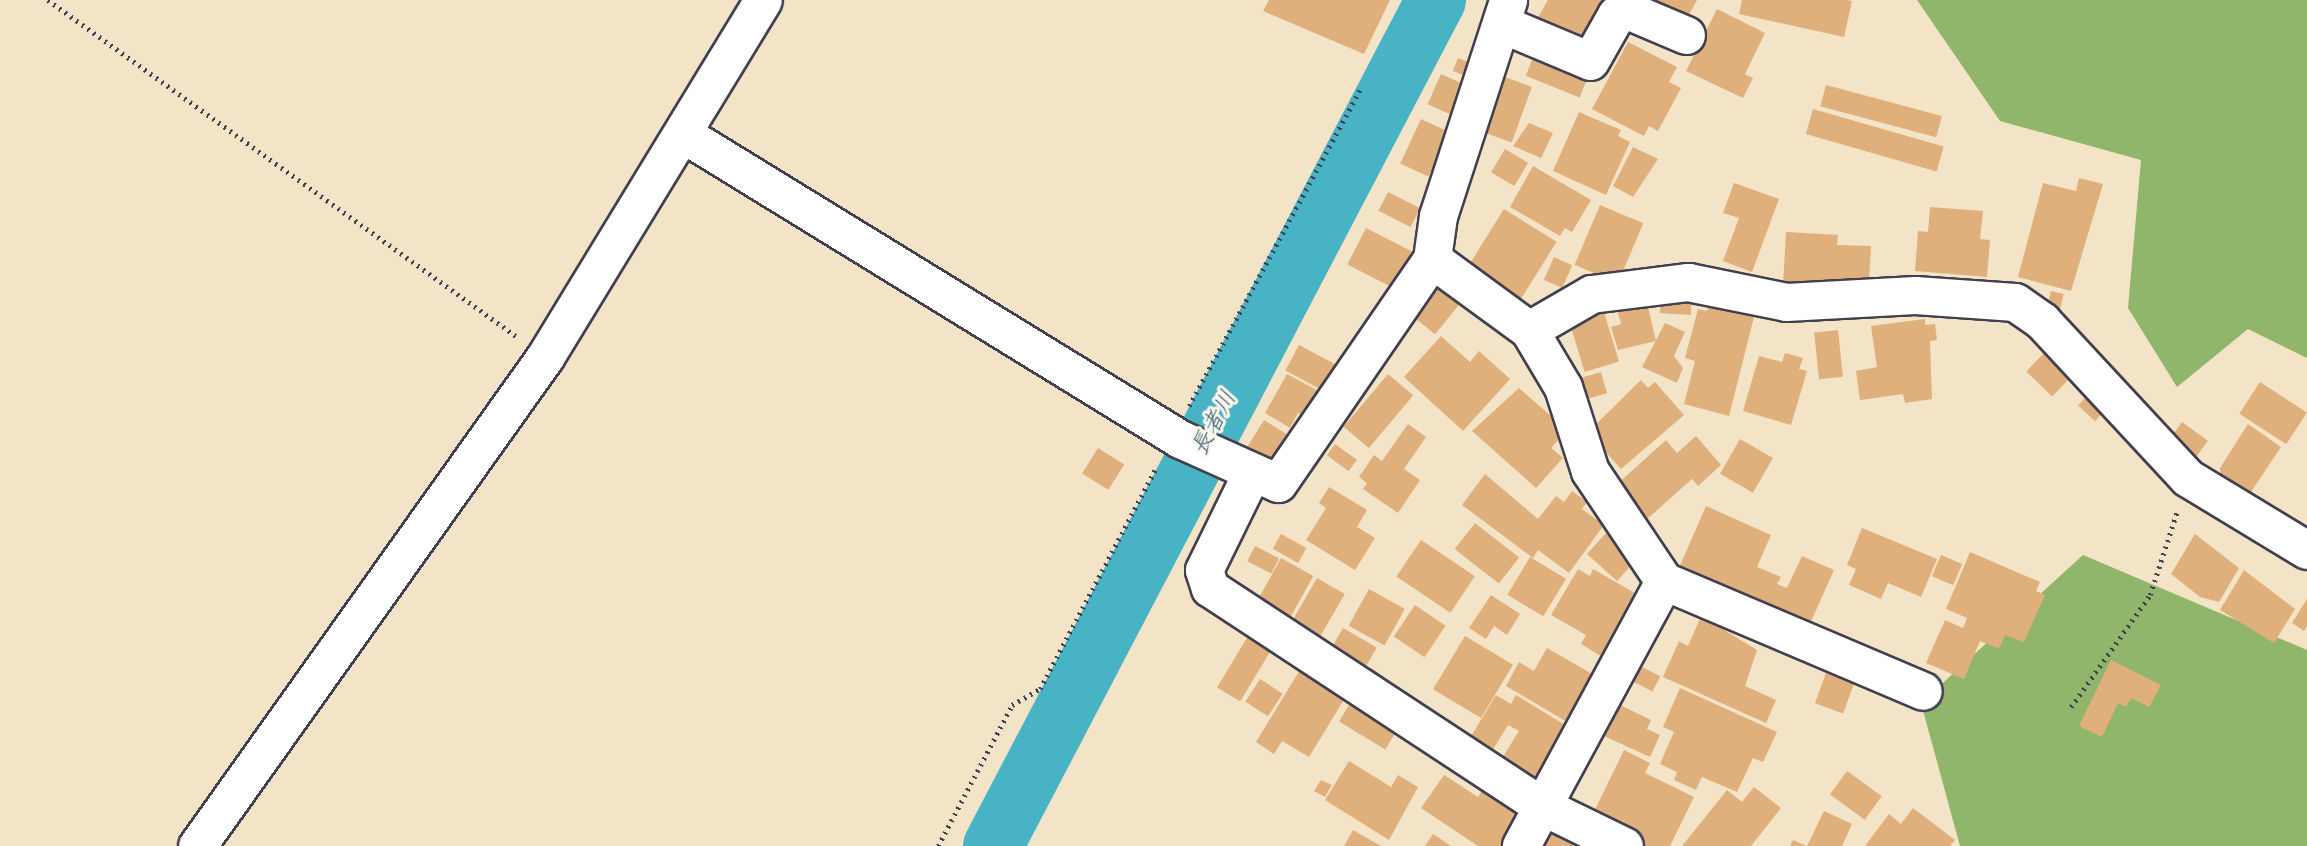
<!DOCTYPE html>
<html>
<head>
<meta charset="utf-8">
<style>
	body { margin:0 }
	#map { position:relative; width:2307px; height:846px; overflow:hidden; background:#f3e3c7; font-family:"Balsamiq Sans","Klee One",sans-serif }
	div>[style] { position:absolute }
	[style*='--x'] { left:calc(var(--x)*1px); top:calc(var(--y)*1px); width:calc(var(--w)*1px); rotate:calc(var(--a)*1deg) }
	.forest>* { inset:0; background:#90b66b }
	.river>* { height:60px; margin:-30px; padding:0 30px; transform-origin:30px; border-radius:30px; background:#47b3c4 }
	.building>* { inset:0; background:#e0b07c; transform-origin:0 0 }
	.path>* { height:4.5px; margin-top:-2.25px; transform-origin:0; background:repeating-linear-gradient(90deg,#413f50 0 2px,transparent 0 7px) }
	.roads { filter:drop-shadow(2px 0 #413f50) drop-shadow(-2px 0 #413f50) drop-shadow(0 2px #413f50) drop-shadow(0 -2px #413f50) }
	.minor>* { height:37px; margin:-18.5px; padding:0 18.5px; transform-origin:18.5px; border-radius:18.5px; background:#fff }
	span { translate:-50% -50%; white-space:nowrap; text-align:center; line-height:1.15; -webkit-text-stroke:6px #fbf7ec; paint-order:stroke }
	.water-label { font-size:23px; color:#315c72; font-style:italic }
</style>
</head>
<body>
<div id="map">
	<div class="forest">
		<div style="clip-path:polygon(1917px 0,2307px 0,2307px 358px,2248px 329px,2177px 387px,2128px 308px,2141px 160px,2000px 121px)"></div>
		<div style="clip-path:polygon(2083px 555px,2307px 650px,2307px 846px,1960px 846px,1921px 703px)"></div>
	</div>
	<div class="river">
		<div style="--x:993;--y:846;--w:955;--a:-62.36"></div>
	</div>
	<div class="building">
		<div style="clip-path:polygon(1269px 0,1390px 0,1364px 54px,1263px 11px)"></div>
		<div style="clip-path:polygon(1548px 0,1618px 0,1581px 45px,1537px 19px)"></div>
		<div style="clip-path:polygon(1635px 0,1697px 0,1684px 24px)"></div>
		<div style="clip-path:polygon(1742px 0,1846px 0,1852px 1px,1844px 37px,1739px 14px)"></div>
		<div style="clip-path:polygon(1717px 9px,1765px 33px,1745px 74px,1753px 78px,1743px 98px,1686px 71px)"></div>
		<div style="clip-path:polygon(1628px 42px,1677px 67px,1669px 82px,1681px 88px,1658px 131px,1649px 126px,1644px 136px,1592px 109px)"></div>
		<div style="left:1537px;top:48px;width:58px;height:30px;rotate:22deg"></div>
		<div style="left:1458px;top:58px;width:16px;height:14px;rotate:22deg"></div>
		<div style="left:1441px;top:74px;width:27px;height:33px;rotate:24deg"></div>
		<div style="left:1499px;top:75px;width:35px;height:59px;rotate:20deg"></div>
		<div style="left:1826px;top:85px;width:120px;height:22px;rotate:15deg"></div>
		<div style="left:1813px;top:109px;width:136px;height:26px;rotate:16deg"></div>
		<div style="clip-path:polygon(1579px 112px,1621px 130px,1618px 136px,1630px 142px,1606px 195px,1553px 171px)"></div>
		<div style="left:1421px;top:119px;width:31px;height:49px;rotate:25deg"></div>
		<div style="clip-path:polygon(1529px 123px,1553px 133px,1541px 158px,1513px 146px)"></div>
		<div style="clip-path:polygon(1633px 147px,1658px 159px,1633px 197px,1613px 186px)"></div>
		<div style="left:1505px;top:149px;width:27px;height:27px;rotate:31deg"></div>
		<div style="clip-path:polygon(1533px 166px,1591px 200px,1572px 232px,1565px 228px,1560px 236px,1510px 207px)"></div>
		<div style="clip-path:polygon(2079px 178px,2103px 184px,2071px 291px,2018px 277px,2043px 183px,2076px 191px)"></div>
		<div style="clip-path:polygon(1734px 183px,1779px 199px,1752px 272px,1723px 261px,1739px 218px,1723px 213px)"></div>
		<div style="left:1388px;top:192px;width:36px;height:21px;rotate:27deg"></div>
		<div style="left:1600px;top:205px;width:47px;height:65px;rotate:23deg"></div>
		<div style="clip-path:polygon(1930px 207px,1983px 211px,1980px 239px,1990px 240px,1987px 277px,1915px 271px,1918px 231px,1928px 232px)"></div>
		<div style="left:1504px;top:209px;width:62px;height:76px;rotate:32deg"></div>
		<div style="left:1366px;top:228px;width:51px;height:41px;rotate:27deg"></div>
		<div style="clip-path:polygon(1786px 232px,1838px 235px,1837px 245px,1871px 246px,1869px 281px,1783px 285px)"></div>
		<div style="left:1554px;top:257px;width:20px;height:25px;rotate:24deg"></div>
		<div style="left:1439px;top:277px;width:33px;height:47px;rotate:39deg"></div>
		<div style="left:2051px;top:291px;width:13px;height:18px;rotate:13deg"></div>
		<div style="clip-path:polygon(1661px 293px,1704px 294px,1703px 306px,1691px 305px,1691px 315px,1660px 313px)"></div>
		<div style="clip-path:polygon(1646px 298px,1656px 341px,1618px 350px,1611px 327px,1621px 324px,1616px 306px)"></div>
		<div style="clip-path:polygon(1709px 305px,1754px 317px,1729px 416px,1684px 404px,1695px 361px,1685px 358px,1698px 309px,1707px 311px)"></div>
		<div style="left:1603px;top:309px;width:55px;height:36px;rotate:73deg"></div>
		<div style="clip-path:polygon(1925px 319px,1925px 325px,1935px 324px,1937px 340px,1930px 341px,1932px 399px,1905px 403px,1903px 394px,1860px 400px,1856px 371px,1877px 367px,1871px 326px)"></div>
		<div style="clip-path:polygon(1665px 323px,1685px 332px,1674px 356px,1683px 368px,1677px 383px,1642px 367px)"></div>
		<div style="left:1838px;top:330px;width:47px;height:24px;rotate:84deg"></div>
		<div style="clip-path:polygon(1441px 336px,1470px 362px,1479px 351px,1510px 379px,1463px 431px,1404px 377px)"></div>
		<div style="left:1299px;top:345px;width:47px;height:29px;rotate:28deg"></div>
		<div style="left:2045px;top:352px;width:36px;height:27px;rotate:44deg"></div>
		<div style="clip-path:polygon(1785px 353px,1803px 358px,1799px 369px,1807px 371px,1791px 425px,1743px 411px,1759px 356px,1782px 362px)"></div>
		<div style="left:1601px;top:372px;width:22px;height:26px;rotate:74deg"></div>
		<div style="clip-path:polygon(1287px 374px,1324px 394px,1310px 420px,1298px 413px,1290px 428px,1265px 413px)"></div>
		<div style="left:1388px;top:374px;width:33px;height:69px;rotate:40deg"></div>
		<div style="clip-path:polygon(1641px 380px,1648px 388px,1655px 382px,1684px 415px,1621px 469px,1588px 432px)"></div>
		<div style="left:2260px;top:382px;width:56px;height:38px;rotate:33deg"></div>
		<div style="clip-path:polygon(1519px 388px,1567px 430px,1551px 448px,1563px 458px,1536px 488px,1472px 431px)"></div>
		<div style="left:2087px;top:396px;width:23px;height:13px;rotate:43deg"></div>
		<div style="left:1264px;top:420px;width:31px;height:33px;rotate:32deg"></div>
		<div style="left:2182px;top:422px;width:32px;height:21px;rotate:36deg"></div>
		<div style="clip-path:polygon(1408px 424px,1426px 437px,1404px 469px,1420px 480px,1398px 513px,1363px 489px,1367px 483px,1359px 477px,1374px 455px,1382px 461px)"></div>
		<div style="clip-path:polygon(2248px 424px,2281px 447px,2249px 495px,2221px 477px,2220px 468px)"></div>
		<div style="clip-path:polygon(1696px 436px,1721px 465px,1698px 486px,1692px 479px,1646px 520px,1615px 486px,1666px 440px,1677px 453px)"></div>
		<div style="left:1740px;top:439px;width:38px;height:40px;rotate:30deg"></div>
		<div style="left:1335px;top:444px;width:27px;height:14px;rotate:36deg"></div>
		<div style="left:1098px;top:448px;width:31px;height:30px;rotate:32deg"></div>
		<div style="clip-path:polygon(1485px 474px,1538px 519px,1556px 496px,1564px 502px,1572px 491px,1587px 502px,1582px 509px,1604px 525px,1569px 573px,1538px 550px,1533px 558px,1462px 505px)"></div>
		<div style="clip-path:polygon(1329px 487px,1367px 510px,1357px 527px,1375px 538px,1355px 570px,1306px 540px,1326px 508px,1319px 503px)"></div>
		<div style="clip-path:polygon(1706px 506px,1771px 535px,1757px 567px,1781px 577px,1777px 584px,1787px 588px,1802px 556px,1834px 570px,1805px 635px,1675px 577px)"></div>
		<div style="left:1475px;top:523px;width:56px;height:33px;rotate:38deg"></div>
		<div style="clip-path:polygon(1614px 524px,1636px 560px,1617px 581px,1587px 554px)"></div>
		<div style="clip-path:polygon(1862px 528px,1937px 559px,1921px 597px,1888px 583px,1881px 599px,1849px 585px,1856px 569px,1847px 565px)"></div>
		<div style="left:1281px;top:534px;width:29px;height:17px;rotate:29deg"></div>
		<div style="clip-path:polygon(2195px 534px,2239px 568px,2219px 602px,2200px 597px,2171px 574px)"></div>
		<div style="left:1421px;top:540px;width:65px;height:44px;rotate:34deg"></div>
		<div style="left:1255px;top:546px;width:27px;height:17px;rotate:27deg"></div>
		<div style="clip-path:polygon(1970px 552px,2040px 582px,2036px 591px,2045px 595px,2024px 642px,2005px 635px,1999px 649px,1980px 641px,1964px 679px,1926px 663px,1945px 620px,1963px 628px,1967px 618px,1946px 609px)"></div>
		<div style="left:1941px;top:555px;width:23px;height:23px;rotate:23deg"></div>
		<div style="left:1530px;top:557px;width:42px;height:44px;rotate:31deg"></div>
		<div style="left:1281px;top:558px;width:37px;height:55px;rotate:29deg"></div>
		<div style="clip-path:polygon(1578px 569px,1590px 576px,1593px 569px,1640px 596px,1609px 661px,1581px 644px,1586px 635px,1551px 615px)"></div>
		<div style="clip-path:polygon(2244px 570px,2295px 609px,2274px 643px,2220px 610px)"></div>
		<div style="left:1317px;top:578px;width:32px;height:57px;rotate:30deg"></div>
		<div style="left:1369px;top:589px;width:41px;height:42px;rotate:29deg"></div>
		<div style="clip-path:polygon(1491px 595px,1520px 614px,1507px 635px,1494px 626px,1486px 639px,1469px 628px)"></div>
		<div style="clip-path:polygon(2307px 599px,2307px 626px,2304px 631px,2292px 623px)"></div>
		<div style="left:1415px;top:605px;width:37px;height:38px;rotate:34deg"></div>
		<div style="clip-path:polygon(1701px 616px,1757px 650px,1745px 686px,1776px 700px,1766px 723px,1663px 677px,1679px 641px,1688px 646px)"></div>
		<div style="left:1343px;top:628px;width:39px;height:35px;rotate:30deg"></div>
		<div style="left:1251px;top:631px;width:27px;height:66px;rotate:31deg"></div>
		<div style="left:1465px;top:636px;width:56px;height:62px;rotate:31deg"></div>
		<div style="clip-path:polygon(1547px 648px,1601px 679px,1567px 722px,1506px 686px,1519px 662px,1534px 671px)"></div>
		<div style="left:1831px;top:659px;width:30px;height:47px;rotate:20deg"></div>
		<div style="clip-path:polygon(2111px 660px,2161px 685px,2149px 707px,2131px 698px,2126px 707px,2118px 703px,2102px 737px,2079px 726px)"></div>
		<div style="clip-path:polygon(1303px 665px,1348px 693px,1309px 757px,1282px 741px,1274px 754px,1256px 742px)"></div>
		<div style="left:1638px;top:665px;width:25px;height:17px;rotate:27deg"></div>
		<div style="left:1371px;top:668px;width:24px;height:15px;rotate:35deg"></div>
		<div style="left:1260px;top:679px;width:27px;height:27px;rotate:33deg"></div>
		<div style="clip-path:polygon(1680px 688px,1777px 732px,1763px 762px,1753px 758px,1737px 792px,1702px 777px,1696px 790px,1674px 780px,1677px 772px,1660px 764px,1674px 732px,1663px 727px)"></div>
		<div style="left:1355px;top:695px;width:54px;height:31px;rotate:31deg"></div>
		<div style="clip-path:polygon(1496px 695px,1511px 704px,1516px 695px,1575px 731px,1538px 793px,1496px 768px,1519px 731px,1508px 725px,1489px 756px,1467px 743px)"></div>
		<div style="clip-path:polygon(1618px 704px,1651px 720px,1647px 729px,1660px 735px,1650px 757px,1604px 736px)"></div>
		<div style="clip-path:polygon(1624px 750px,1650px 763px,1645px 773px,1694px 797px,1670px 846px,1642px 846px,1590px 820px)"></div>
		<div style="clip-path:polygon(1349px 761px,1391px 787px,1398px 775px,1418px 787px,1389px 840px,1325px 800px)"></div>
		<div style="left:1847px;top:771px;width:43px;height:29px;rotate:36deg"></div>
		<div style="clip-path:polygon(1444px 775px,1478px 797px,1487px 782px,1526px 809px,1501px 846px,1478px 846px,1421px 808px)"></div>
		<div style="clip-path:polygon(1321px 780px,1332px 785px,1325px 797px,1314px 791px)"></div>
		<div style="clip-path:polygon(1754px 787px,1781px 808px,1751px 846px,1682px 846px,1727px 790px,1742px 802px)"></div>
		<div style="clip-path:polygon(1913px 808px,1955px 840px,1950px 846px,1865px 846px,1889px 814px,1901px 824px)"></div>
		<div style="clip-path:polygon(1824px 811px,1852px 824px,1842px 846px,1790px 846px,1793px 840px,1807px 846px)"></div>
		<div style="clip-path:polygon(1553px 821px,1595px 846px,1538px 846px)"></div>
		<div style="clip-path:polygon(1353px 830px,1381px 846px,1344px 846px)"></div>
		<div style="clip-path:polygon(1433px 834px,1451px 846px,1425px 846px)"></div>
	</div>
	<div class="path">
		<div style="--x:48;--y:0;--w:576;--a:35.68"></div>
		<div style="--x:1189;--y:406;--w:359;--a:-61.6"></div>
		<div style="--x:2071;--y:707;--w:137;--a:-54.8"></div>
		<div style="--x:2150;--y:595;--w:87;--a:-72"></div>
		<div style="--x:938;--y:846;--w:159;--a:-62.3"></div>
		<div style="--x:1012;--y:705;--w:32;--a:-30"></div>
		<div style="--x:1040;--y:689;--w:252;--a:-62.3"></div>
	</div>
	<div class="roads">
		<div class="minor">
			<div style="--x:1502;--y:24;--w:95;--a:22.8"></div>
			<div style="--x:1590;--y:61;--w:53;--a:-60.5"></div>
			<div style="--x:1616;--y:15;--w:12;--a:-24"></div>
			<div style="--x:1627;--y:10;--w:64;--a:23"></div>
			<div style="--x:685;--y:135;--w:581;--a:31.56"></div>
			<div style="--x:1180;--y:439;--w:107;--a:24.2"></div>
			<div style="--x:1278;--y:483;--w:272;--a:-55.5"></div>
			<div style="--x:1432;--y:259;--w:43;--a:-82.1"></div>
			<div style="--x:1438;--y:216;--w:227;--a:-72"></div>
			<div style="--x:1432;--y:259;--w:120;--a:36.2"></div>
			<div style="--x:1529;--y:330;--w:66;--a:59.2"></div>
			<div style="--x:1563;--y:387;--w:88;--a:72.2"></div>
			<div style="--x:1590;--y:471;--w:133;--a:56.1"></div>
			<div style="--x:1664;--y:581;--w:301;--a:118.4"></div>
			<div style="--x:1529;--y:330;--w:72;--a:-30.1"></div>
			<div style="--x:1591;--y:294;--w:98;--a:-7.1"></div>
			<div style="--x:1688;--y:282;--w:100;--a:11.5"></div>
			<div style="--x:1786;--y:302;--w:129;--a:-3.1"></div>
			<div style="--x:1915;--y:295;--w:100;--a:4"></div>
			<div style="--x:2015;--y:302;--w:33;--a:35"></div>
			<div style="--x:2042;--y:321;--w:214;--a:47.1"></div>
			<div style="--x:2188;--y:478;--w:139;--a:31.2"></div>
			<div style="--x:1252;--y:472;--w:109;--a:116.1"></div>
			<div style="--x:1204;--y:570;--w:19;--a:72"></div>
			<div style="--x:1210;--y:588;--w:399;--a:33.3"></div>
			<div style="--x:1544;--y:807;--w:89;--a:26"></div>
			<div style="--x:1664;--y:581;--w:281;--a:23"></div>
			<div style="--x:197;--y:846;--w:600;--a:-54.56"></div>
			<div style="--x:545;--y:357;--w:418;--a:-58.6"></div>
		</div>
	</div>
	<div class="water-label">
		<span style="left:1214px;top:423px;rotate:-62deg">長者川</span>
	</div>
</div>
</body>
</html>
